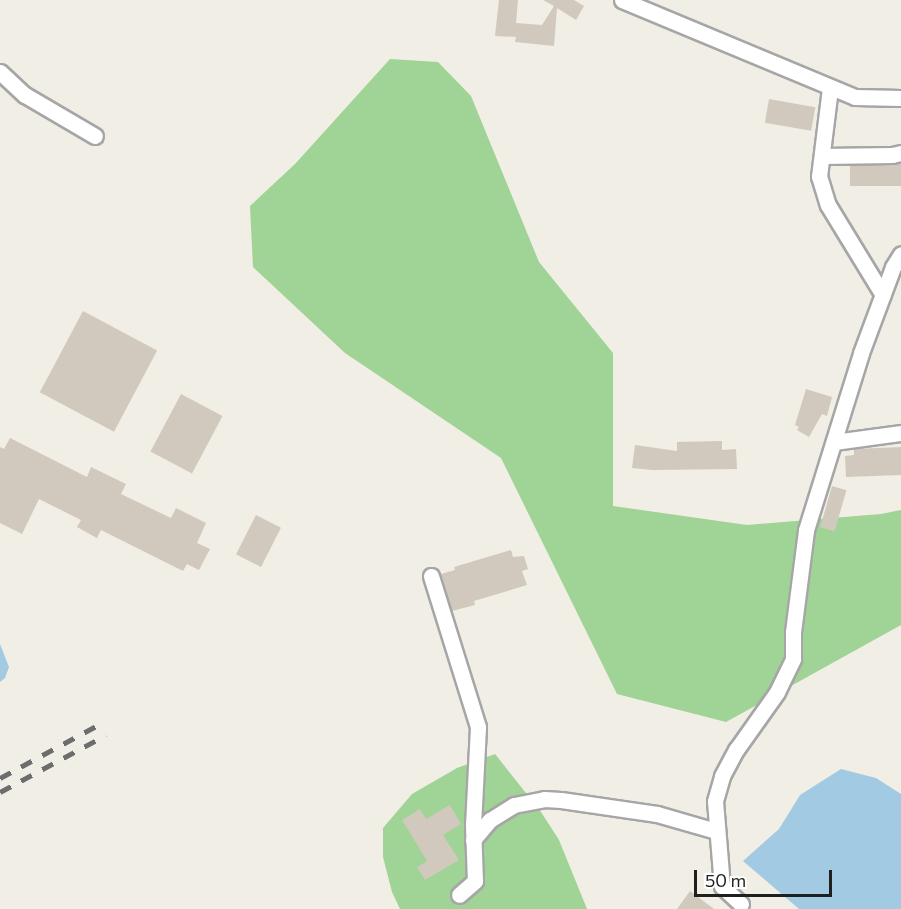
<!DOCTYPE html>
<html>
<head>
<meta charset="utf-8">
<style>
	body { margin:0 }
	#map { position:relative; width:901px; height:909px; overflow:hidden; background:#f1eee5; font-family:Commissioner,sans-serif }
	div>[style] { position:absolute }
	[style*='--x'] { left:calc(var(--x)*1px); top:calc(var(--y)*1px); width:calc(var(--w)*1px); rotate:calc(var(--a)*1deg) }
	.forest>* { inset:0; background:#a0d396 }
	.water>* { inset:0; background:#a2cae2 }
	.building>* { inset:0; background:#d1c9bd; transform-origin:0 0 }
	.roads { filter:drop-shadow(2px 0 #a6a6a6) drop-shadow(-2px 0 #a6a6a6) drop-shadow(0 2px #a6a6a6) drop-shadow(0 -2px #a6a6a6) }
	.street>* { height:15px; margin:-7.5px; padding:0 7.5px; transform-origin:7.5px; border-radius:7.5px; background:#fff }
	.rail>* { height:4.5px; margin-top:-2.25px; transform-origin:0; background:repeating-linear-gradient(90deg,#6d6d6d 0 12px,transparent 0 24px) }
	span { translate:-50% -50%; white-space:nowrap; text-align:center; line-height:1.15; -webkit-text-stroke:4.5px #fff; paint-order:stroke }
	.scale { position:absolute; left:694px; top:870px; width:138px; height:27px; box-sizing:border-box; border:3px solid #1f1f1f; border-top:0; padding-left:8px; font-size:18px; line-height:21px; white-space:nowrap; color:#1f1f1f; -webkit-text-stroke:4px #fff; paint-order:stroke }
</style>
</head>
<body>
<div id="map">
	<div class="forest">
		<div style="clip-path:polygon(390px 59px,438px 62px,471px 96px,539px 262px,613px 353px,613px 506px,747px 525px,881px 514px,901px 510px,901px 625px,726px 722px,617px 694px,501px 458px,345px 353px,253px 267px,250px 206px,295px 164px)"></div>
		<div style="clip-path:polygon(495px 754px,541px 812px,559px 840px,587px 909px,400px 909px,392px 892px,383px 857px,383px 828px,412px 794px,457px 768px)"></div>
	</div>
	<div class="water">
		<div style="clip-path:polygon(0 644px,9px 667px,5px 678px,0 682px)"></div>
		<div style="clip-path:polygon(841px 769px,876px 778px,901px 794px,901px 909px,799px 909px,743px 861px,779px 829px,800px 795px)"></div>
	</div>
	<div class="building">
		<div style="clip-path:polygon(499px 0,518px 0,516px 23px,542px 25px,554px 6px,543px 0,574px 0,584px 6px,576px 20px,557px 8px,554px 46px,515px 42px,516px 37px,495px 36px)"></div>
		<div style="left:769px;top:99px;width:47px;height:24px;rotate:10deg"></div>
		<div style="left:901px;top:163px;width:23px;height:51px;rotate:90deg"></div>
		<div style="left:83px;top:311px;width:84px;height:92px;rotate:28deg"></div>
		<div style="clip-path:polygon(806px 389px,832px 397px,827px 416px,822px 414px,809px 437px,797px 430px,799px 427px,795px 425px)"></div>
		<div style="left:181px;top:394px;width:47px;height:65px;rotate:28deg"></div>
		<div style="clip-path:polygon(10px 438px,87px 477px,91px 467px,126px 484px,121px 494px,171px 518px,176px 508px,206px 523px,197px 543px,210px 549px,199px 570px,187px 564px,183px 571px,101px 530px,97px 538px,77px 527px,81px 520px,39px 499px,22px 534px,0 523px,0 447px,4px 449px)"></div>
		<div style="clip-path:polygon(722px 441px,722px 450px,736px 449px,737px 469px,652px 470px,632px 468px,635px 445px,677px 451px,677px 442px)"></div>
		<div style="clip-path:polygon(901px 447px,901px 475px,846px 477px,845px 456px,854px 455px,854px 449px)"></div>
		<div style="left:832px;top:486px;width:15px;height:43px;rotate:16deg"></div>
		<div style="left:256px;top:515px;width:28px;height:44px;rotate:27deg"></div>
		<div style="clip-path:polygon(511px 550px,513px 557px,524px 556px,528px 569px,522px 571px,527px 585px,474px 601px,475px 605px,452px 611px,441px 574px,455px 570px,454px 567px)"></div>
		<div style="clip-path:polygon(450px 805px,461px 824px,443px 835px,459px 860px,425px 880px,417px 867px,427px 861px,402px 820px,420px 809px,426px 819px)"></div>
		<div style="clip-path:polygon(690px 891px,714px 909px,677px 909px)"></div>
	</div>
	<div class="roads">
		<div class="street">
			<div style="--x:622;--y:0;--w:252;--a:22.6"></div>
			<div style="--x:855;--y:97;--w:46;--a:1.2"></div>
			<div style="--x:0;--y:72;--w:34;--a:43"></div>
			<div style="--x:25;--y:95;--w:81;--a:30.4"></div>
			<div style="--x:830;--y:88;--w:89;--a:97.1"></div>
			<div style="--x:819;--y:176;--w:30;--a:73"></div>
			<div style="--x:828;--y:205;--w:105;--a:58.6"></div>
			<div style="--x:822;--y:156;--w:70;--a:-0.8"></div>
			<div style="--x:892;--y:155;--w:9;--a:-13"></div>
			<div style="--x:834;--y:442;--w:68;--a:-7.7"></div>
			<div style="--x:431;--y:576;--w:158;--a:72.7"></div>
			<div style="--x:478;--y:727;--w:98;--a:92.9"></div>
			<div style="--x:473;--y:825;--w:56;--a:88"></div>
			<div style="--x:475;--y:881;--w:21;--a:139"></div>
			<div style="--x:473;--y:840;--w:26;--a:-50"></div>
			<div style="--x:490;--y:820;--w:28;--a:-32"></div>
			<div style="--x:514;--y:805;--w:31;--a:-11"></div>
			<div style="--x:544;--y:799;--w:17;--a:3"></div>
			<div style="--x:561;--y:800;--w:97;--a:8.3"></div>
			<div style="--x:657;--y:814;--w:61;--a:16.1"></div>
			<div style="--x:741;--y:904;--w:26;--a:-137"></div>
			<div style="--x:722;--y:886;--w:85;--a:-94.7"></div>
			<div style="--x:715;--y:801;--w:26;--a:-74"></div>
			<div style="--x:722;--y:776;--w:30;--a:-62"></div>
			<div style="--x:736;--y:750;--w:71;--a:-54.7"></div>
			<div style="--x:777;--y:692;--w:37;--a:-64"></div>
			<div style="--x:793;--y:659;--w:27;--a:-90"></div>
			<div style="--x:793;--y:632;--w:103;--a:-82.7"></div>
			<div style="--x:806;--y:530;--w:185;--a:-72.7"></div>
			<div style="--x:861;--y:353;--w:92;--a:-69.6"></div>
			<div style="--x:893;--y:267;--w:15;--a:-58"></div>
		</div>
	</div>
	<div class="rail">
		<div style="--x:0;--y:778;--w:114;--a:-28.4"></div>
		<div style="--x:0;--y:792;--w:120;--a:-28.3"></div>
	</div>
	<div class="scale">50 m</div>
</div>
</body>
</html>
